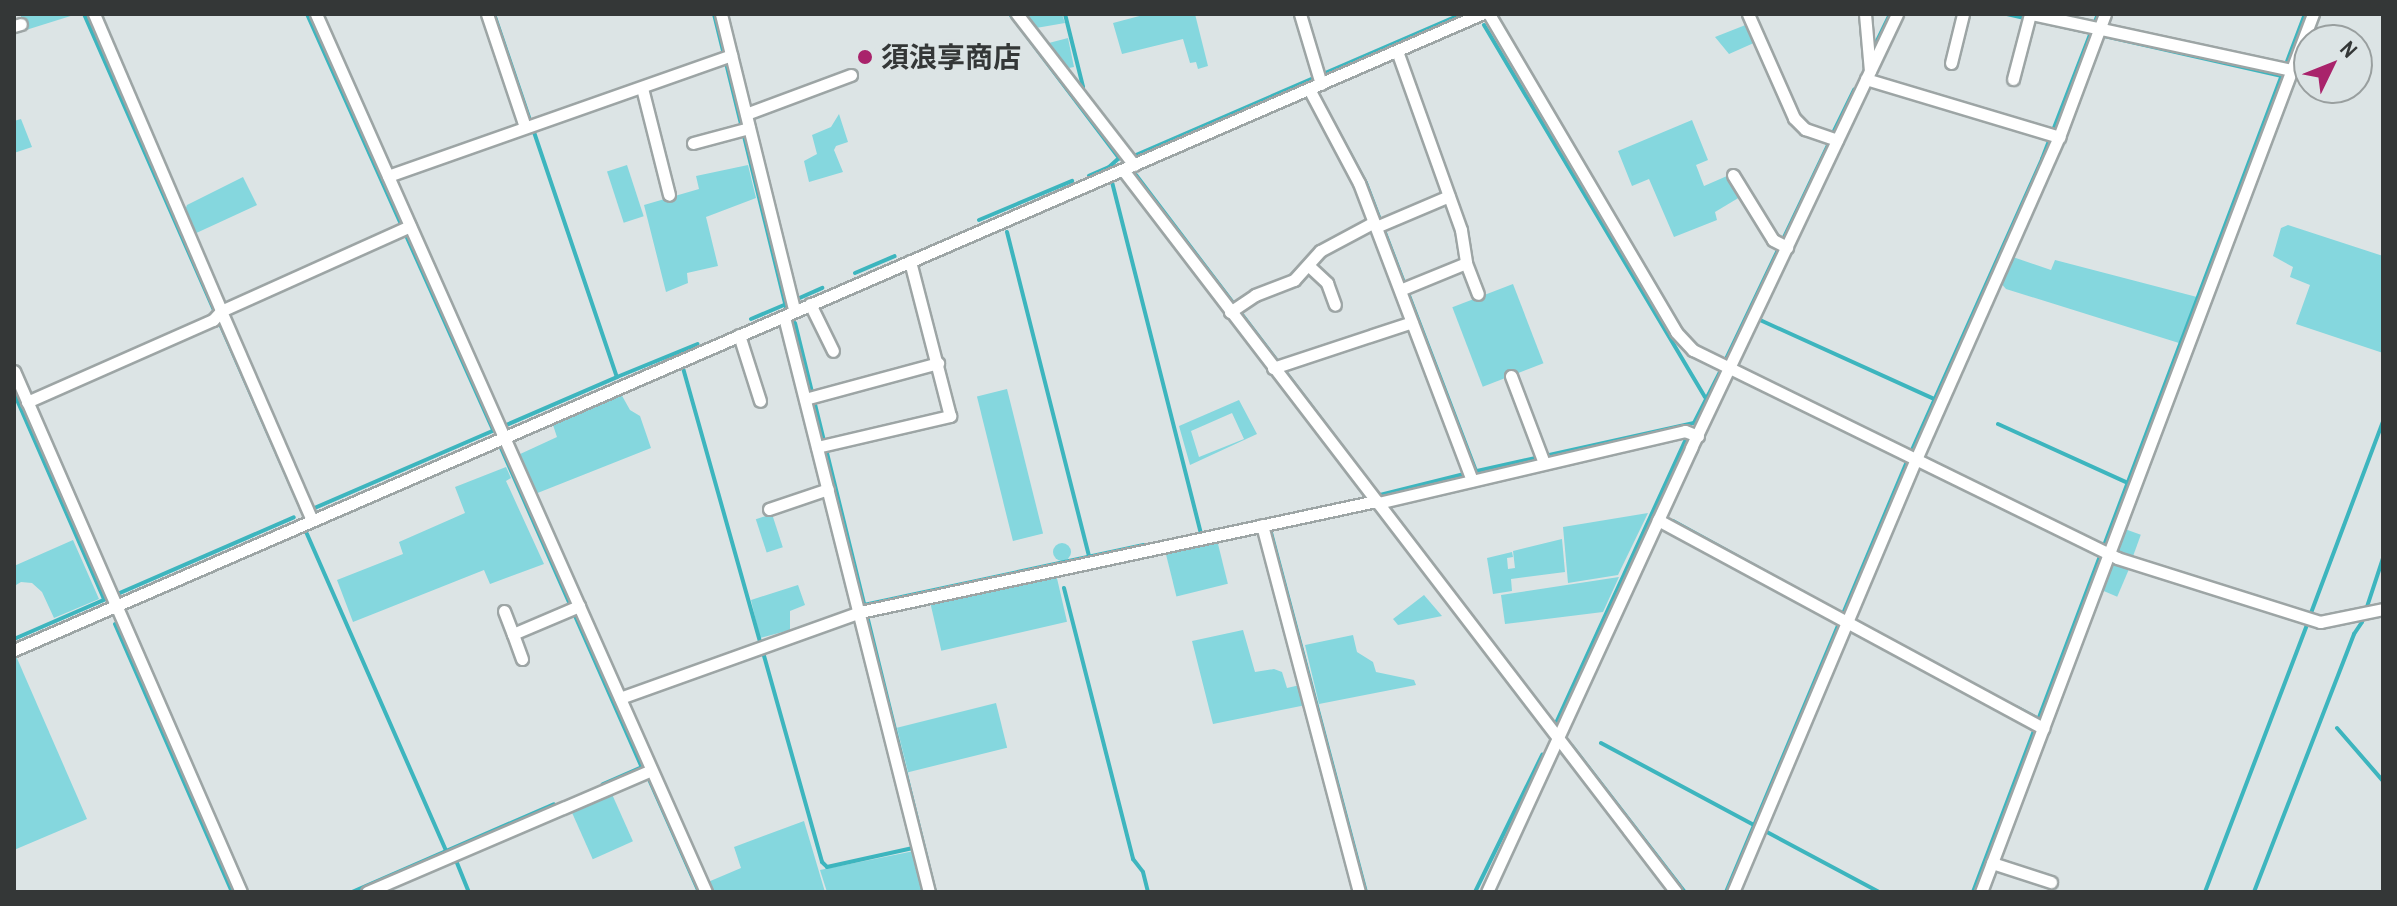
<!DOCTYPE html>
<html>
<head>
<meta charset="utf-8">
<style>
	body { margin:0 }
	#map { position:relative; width:2397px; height:906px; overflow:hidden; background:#dce4e5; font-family:"Archivo Narrow","Noto Sans JP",sans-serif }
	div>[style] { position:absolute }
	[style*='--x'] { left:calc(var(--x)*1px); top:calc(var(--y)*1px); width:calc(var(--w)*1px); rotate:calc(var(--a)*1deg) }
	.green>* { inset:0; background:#85d7de; transform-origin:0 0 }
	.round { border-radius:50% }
	.stream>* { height:4px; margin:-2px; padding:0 2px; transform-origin:2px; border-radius:2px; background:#3db5be }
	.roads { filter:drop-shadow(2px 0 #9da5a5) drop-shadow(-2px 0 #9da5a5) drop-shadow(0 2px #9da5a5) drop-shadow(0 -2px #9da5a5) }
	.street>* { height:11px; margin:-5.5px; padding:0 5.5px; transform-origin:5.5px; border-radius:5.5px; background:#fff }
	.dots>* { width:22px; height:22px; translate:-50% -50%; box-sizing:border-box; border:4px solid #dce4e5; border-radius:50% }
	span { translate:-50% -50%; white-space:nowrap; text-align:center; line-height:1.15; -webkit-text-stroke:8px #dce4e5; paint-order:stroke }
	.poi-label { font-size:28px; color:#343737; font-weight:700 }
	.left { translate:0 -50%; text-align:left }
	.frame { position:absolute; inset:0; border:16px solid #343737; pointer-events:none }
	.north { position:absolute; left:2293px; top:24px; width:80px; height:80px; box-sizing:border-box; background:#dce4e5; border:2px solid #999f9f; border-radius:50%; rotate:47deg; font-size:22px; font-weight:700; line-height:32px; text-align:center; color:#343737 }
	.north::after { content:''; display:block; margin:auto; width:28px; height:36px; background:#a9236b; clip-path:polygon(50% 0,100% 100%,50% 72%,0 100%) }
</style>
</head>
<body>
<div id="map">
	<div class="green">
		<div style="clip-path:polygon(20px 14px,77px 14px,26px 30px)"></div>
		<div style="clip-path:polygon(1062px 14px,1065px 23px,1036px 28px,1027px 16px)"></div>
		<div style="clip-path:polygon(1147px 14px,1195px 14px,1208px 66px,1198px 69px,1196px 62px,1190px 63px,1183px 39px,1122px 54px,1113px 23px)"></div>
		<div style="clip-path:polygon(1748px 24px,1756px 42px,1729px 54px,1715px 37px)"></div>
		<div style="clip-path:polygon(1068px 38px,1074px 67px,1064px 69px,1045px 44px)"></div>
		<div style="clip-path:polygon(839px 114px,848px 142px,836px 146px,834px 150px,843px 172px,809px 182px,804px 161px,817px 154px,812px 135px,831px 127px)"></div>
		<div style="clip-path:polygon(21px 119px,32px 147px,14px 153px,14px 121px)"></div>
		<div style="clip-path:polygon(1692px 120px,1708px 160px,1696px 165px,1704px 186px,1727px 176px,1740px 197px,1715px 212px,1717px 220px,1674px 237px,1649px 179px,1632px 186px,1618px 151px)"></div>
		<div style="left:627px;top:165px;width:54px;height:21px;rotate:72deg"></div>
		<div style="clip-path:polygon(748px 165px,756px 198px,706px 217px,718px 266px,687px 273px,688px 283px,666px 292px,644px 205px,699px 189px,696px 176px)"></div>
		<div style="clip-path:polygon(243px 177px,257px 205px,192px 235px,184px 213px,187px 205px)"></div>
		<div style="clip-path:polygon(2288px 225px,2383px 256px,2383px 353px,2296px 324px,2310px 285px,2290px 277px,2293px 267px,2273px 256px,2281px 228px)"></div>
		<div style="clip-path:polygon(2010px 256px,2051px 270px,2055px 260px,2197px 297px,2179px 343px,2006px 289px,1999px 281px)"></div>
		<div style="left:1513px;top:284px;width:85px;height:65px;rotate:69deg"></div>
		<div style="left:1007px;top:389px;width:149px;height:31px;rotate:76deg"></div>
		<div style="clip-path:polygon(621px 394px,630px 410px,640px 416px,651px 448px,535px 494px,518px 455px,557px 437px,552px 422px)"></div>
		<div style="clip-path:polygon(evenodd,1239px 400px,1257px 434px,1190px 465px,1179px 426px,1239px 400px,1232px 413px,1244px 439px,1199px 457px,1191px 431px,1232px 413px)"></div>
		<div style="clip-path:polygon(506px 467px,511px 478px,506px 481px,544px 564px,490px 584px,484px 570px,353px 622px,337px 580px,403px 554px,399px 542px,465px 513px,455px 487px)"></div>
		<div style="clip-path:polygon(1648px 513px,1618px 575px,1568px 583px,1563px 527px)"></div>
		<div style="left:772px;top:514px;width:35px;height:17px;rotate:72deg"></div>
		<div style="left:2122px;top:528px;width:20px;height:24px;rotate:20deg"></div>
		<div style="clip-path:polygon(1562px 539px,1565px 572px,1511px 579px,1512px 591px,1493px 594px,1487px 558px,1512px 552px,1513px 557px,1507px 558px,1508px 569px,1515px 568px,1513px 551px)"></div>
		<div style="clip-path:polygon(73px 540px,99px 599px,54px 618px,42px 592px,32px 583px,21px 582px,16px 585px,14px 566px)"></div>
		<div style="left:1217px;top:540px;width:45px;height:53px;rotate:76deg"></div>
		<div class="round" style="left:1053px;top:543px;width:18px;height:18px"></div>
		<div style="left:2110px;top:560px;width:21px;height:31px;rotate:23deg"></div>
		<div style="left:1056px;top:574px;width:49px;height:129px;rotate:77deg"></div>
		<div style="clip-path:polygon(1619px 577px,1603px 612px,1505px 624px,1501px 595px)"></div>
		<div style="clip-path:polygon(798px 585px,805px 605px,790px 611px,790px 630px,760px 638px,751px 600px)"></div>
		<div style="clip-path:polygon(1424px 595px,1442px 616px,1398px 625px,1393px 619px)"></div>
		<div style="clip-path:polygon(1243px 630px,1255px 672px,1274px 669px,1282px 672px,1287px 688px,1300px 685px,1306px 705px,1213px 724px,1192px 641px)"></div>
		<div style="clip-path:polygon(1353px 635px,1357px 652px,1373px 662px,1376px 672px,1414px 680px,1416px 685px,1319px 704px,1305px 645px)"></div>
		<div style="clip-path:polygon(16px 656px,87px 819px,14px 850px,14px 657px)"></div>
		<div style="left:996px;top:703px;width:46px;height:102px;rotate:76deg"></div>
		<div style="left:611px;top:792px;width:54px;height:44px;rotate:66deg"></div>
		<div style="clip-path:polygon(804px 821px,825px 892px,712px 892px,708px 882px,741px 868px,734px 847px)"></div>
		<div style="clip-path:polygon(914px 851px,924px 892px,827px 892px,820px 870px)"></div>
	</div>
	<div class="stream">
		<div style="--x:84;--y:14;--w:545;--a:66.3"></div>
		<div style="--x:303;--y:513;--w:342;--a:-23.4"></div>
		<div style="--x:307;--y:14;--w:456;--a:65.9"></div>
		<div style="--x:494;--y:14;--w:383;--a:71.3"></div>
		<div style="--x:617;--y:377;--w:87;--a:-22.2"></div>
		<div style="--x:714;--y:14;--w:302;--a:76.2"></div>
		<div style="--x:1010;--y:14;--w:181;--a:52.9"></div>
		<div style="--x:1119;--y:158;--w:13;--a:138"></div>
		<div style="--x:1109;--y:167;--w:22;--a:156"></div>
		<div style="--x:1065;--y:14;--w:75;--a:76.1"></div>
		<div style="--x:1083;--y:87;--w:4;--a:135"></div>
		<div style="--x:1306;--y:14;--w:14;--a:73"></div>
		<div style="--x:2007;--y:14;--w:283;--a:12.7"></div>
		<div style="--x:1484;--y:25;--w:433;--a:59.3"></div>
		<div style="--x:1875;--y:45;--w:34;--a:-64"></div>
		<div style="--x:1318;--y:94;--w:101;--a:61.7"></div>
		<div style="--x:1366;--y:183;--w:308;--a:69.1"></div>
		<div style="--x:1834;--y:131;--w:46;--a:-64"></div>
		<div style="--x:1136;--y:155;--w:355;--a:-23.4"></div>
		<div style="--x:1136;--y:175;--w:403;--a:52.8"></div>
		<div style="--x:1112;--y:182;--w:362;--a:75.8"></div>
		<div style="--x:979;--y:220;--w:101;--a:-22.8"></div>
		<div style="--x:1007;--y:232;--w:335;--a:75.8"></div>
		<div style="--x:855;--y:273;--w:43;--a:-23"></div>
		<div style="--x:795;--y:300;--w:30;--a:-24"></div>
		<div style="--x:751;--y:319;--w:39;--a:-23"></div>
		<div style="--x:1760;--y:320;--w:191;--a:24.4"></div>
		<div style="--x:795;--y:323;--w:586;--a:76.18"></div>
		<div style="--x:1725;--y:361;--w:244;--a:-64.5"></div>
		<div style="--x:683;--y:368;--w:513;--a:74.28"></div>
		<div style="--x:822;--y:862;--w:7;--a:45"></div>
		<div style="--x:827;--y:867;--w:88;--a:-12.5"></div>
		<div style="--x:14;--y:393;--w:225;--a:66.4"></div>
		<div style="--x:1694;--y:423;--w:57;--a:-63"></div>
		<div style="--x:1998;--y:424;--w:143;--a:24.4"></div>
		<div style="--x:501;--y:448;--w:349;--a:66.2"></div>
		<div style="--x:642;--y:767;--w:43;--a:156.4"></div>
		<div style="--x:1477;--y:471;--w:221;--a:-12.5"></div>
		<div style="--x:1380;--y:495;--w:91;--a:-14"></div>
		<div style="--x:1390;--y:509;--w:61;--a:52.9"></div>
		<div style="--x:1673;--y:521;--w:149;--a:28.8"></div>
		<div style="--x:1269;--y:525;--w:380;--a:75.2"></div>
		<div style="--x:307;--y:534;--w:346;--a:66.3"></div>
		<div style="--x:1064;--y:588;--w:280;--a:75.7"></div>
		<div style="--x:1133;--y:859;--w:16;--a:52"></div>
		<div style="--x:1143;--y:872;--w:21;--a:76"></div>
		<div style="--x:864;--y:605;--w:286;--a:-12.1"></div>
		<div style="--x:2311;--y:613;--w:205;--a:-69.4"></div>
		<div style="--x:115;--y:624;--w:292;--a:66.4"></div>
		<div style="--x:14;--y:639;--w:305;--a:-23.5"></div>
		<div style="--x:2016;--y:707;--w:26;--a:28"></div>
		<div style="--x:1556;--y:723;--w:310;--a:-65.4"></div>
		<div style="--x:2337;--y:728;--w:70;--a:49"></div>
		<div style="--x:1601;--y:743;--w:315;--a:28.2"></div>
		<div style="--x:1572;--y:746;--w:185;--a:52.3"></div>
		<div style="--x:648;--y:777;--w:126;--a:66.1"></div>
		<div style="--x:455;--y:858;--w:37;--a:68"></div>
		<div style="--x:352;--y:892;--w:220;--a:-23.5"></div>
		<div style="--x:1475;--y:892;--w:153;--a:-63.9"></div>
		<div style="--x:1726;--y:892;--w:467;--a:-67.2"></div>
		<div style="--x:1907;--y:461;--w:331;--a:-65.9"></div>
		<div style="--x:2042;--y:159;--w:155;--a:-68.9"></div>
		<div style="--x:1973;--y:892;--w:939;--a:-69.29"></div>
		<div style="--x:2205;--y:892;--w:286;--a:-69.1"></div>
		<div style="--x:2254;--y:892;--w:277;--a:-68.8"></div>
		<div style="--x:2354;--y:634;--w:14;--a:-56"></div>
		<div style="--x:2362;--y:622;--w:67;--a:-71.8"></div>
	</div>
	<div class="roads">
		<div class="street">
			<div style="--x:94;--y:14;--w:323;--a:66.8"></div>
			<div style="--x:221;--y:311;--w:207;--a:-24.2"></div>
			<div style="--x:316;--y:14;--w:961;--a:66.05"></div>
			<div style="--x:487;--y:14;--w:119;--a:71.4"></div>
			<div style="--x:721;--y:14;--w:305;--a:76.1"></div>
			<div style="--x:1017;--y:14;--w:191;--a:52.2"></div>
			<div style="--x:1300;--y:14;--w:73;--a:73.3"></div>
			<div style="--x:1489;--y:14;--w:369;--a:59.5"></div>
			<div style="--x:1676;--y:332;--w:25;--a:47"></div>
			<div style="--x:1693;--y:350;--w:472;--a:26.1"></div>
			<div style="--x:2117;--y:558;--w:213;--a:17.5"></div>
			<div style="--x:2320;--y:622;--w:64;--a:-11.7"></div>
			<div style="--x:1748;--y:14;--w:114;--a:66.1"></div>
			<div style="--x:1794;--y:118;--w:16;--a:45"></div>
			<div style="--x:1805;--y:129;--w:34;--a:19"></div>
			<div style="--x:1865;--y:14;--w:57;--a:85"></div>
			<div style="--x:2032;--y:14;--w:266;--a:12.2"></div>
			<div style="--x:14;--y:26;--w:7;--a:-16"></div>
			<div style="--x:1397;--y:51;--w:190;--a:70.3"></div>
			<div style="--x:1461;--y:230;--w:33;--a:81"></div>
			<div style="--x:1466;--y:263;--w:71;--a:157.8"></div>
			<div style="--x:1951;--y:63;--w:50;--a:-76.2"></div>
			<div style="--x:1866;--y:79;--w:202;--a:16.7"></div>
			<div style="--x:2013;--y:79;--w:67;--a:-75.3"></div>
			<div style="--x:642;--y:88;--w:110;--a:75.8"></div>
			<div style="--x:1309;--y:89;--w:106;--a:62"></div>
			<div style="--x:1359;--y:183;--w:318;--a:69.2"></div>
			<div style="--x:746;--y:114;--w:112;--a:-20.4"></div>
			<div style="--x:693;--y:143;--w:58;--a:-15"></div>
			<div style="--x:1123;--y:170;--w:909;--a:52.55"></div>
			<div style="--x:1733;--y:175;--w:76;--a:58.4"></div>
			<div style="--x:1773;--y:240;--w:16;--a:27"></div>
			<div style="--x:388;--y:176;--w:364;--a:-19.4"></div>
			<div style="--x:1376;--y:227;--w:79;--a:-23"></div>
			<div style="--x:1466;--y:263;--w:33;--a:69"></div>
			<div style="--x:1309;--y:266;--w:25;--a:43"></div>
			<div style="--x:1327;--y:283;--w:23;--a:70"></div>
			<div style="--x:810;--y:304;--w:52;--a:63.9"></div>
			<div style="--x:221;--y:311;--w:228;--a:66.5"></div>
			<div style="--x:1230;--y:312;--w:30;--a:-34"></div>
			<div style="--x:1255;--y:295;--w:42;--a:-21"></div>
			<div style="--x:1294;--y:280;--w:39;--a:-48"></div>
			<div style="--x:1320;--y:251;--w:61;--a:-28.2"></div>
			<div style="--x:784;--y:317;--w:593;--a:75.85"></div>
			<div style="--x:739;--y:335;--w:69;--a:72.3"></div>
			<div style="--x:1273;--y:368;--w:146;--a:-18.3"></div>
			<div style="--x:14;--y:371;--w:568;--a:66.46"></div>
			<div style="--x:1511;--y:376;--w:93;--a:69.2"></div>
			<div style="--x:805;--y:399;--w:138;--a:-15.1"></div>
			<div style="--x:27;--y:402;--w:203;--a:-23.8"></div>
			<div style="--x:213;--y:320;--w:12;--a:-48"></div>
			<div style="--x:817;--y:447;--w:137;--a:-13.1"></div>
			<div style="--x:950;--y:416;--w:160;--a:-104.5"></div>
			<div style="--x:1378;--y:503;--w:315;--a:-13.2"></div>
			<div style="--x:1685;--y:431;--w:14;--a:21"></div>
			<div style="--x:769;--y:509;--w:62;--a:-18.7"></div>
			<div style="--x:1658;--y:520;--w:438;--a:28.4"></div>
			<div style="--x:1262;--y:525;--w:380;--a:75.2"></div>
			<div style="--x:504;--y:611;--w:25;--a:69"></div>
			<div style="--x:14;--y:650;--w:1599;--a:-23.44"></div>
			<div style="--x:522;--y:659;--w:27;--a:-110"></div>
			<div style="--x:513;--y:634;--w:72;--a:-23"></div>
			<div style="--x:620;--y:698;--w:255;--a:-19.7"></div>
			<div style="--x:860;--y:612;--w:528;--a:-12.14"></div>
			<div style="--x:1992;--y:863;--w:62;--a:17.9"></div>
			<div style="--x:367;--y:892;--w:309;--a:-23.2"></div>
			<div style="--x:1487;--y:892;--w:489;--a:-65.3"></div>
			<div style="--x:1691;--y:448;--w:480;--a:-64.6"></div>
			<div style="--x:1733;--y:892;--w:472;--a:-67.1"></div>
			<div style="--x:1917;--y:457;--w:350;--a:-66.1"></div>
			<div style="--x:2059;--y:137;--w:131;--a:-69.5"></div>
			<div style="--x:1981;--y:892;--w:939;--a:-69.29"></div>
		</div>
	</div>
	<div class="dots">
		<div style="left:865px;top:57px;background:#a9236b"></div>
	</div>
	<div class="poi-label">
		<span class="left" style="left:881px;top:57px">須浪享商店</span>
	</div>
	<div class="frame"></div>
	<div class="north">N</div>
</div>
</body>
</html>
